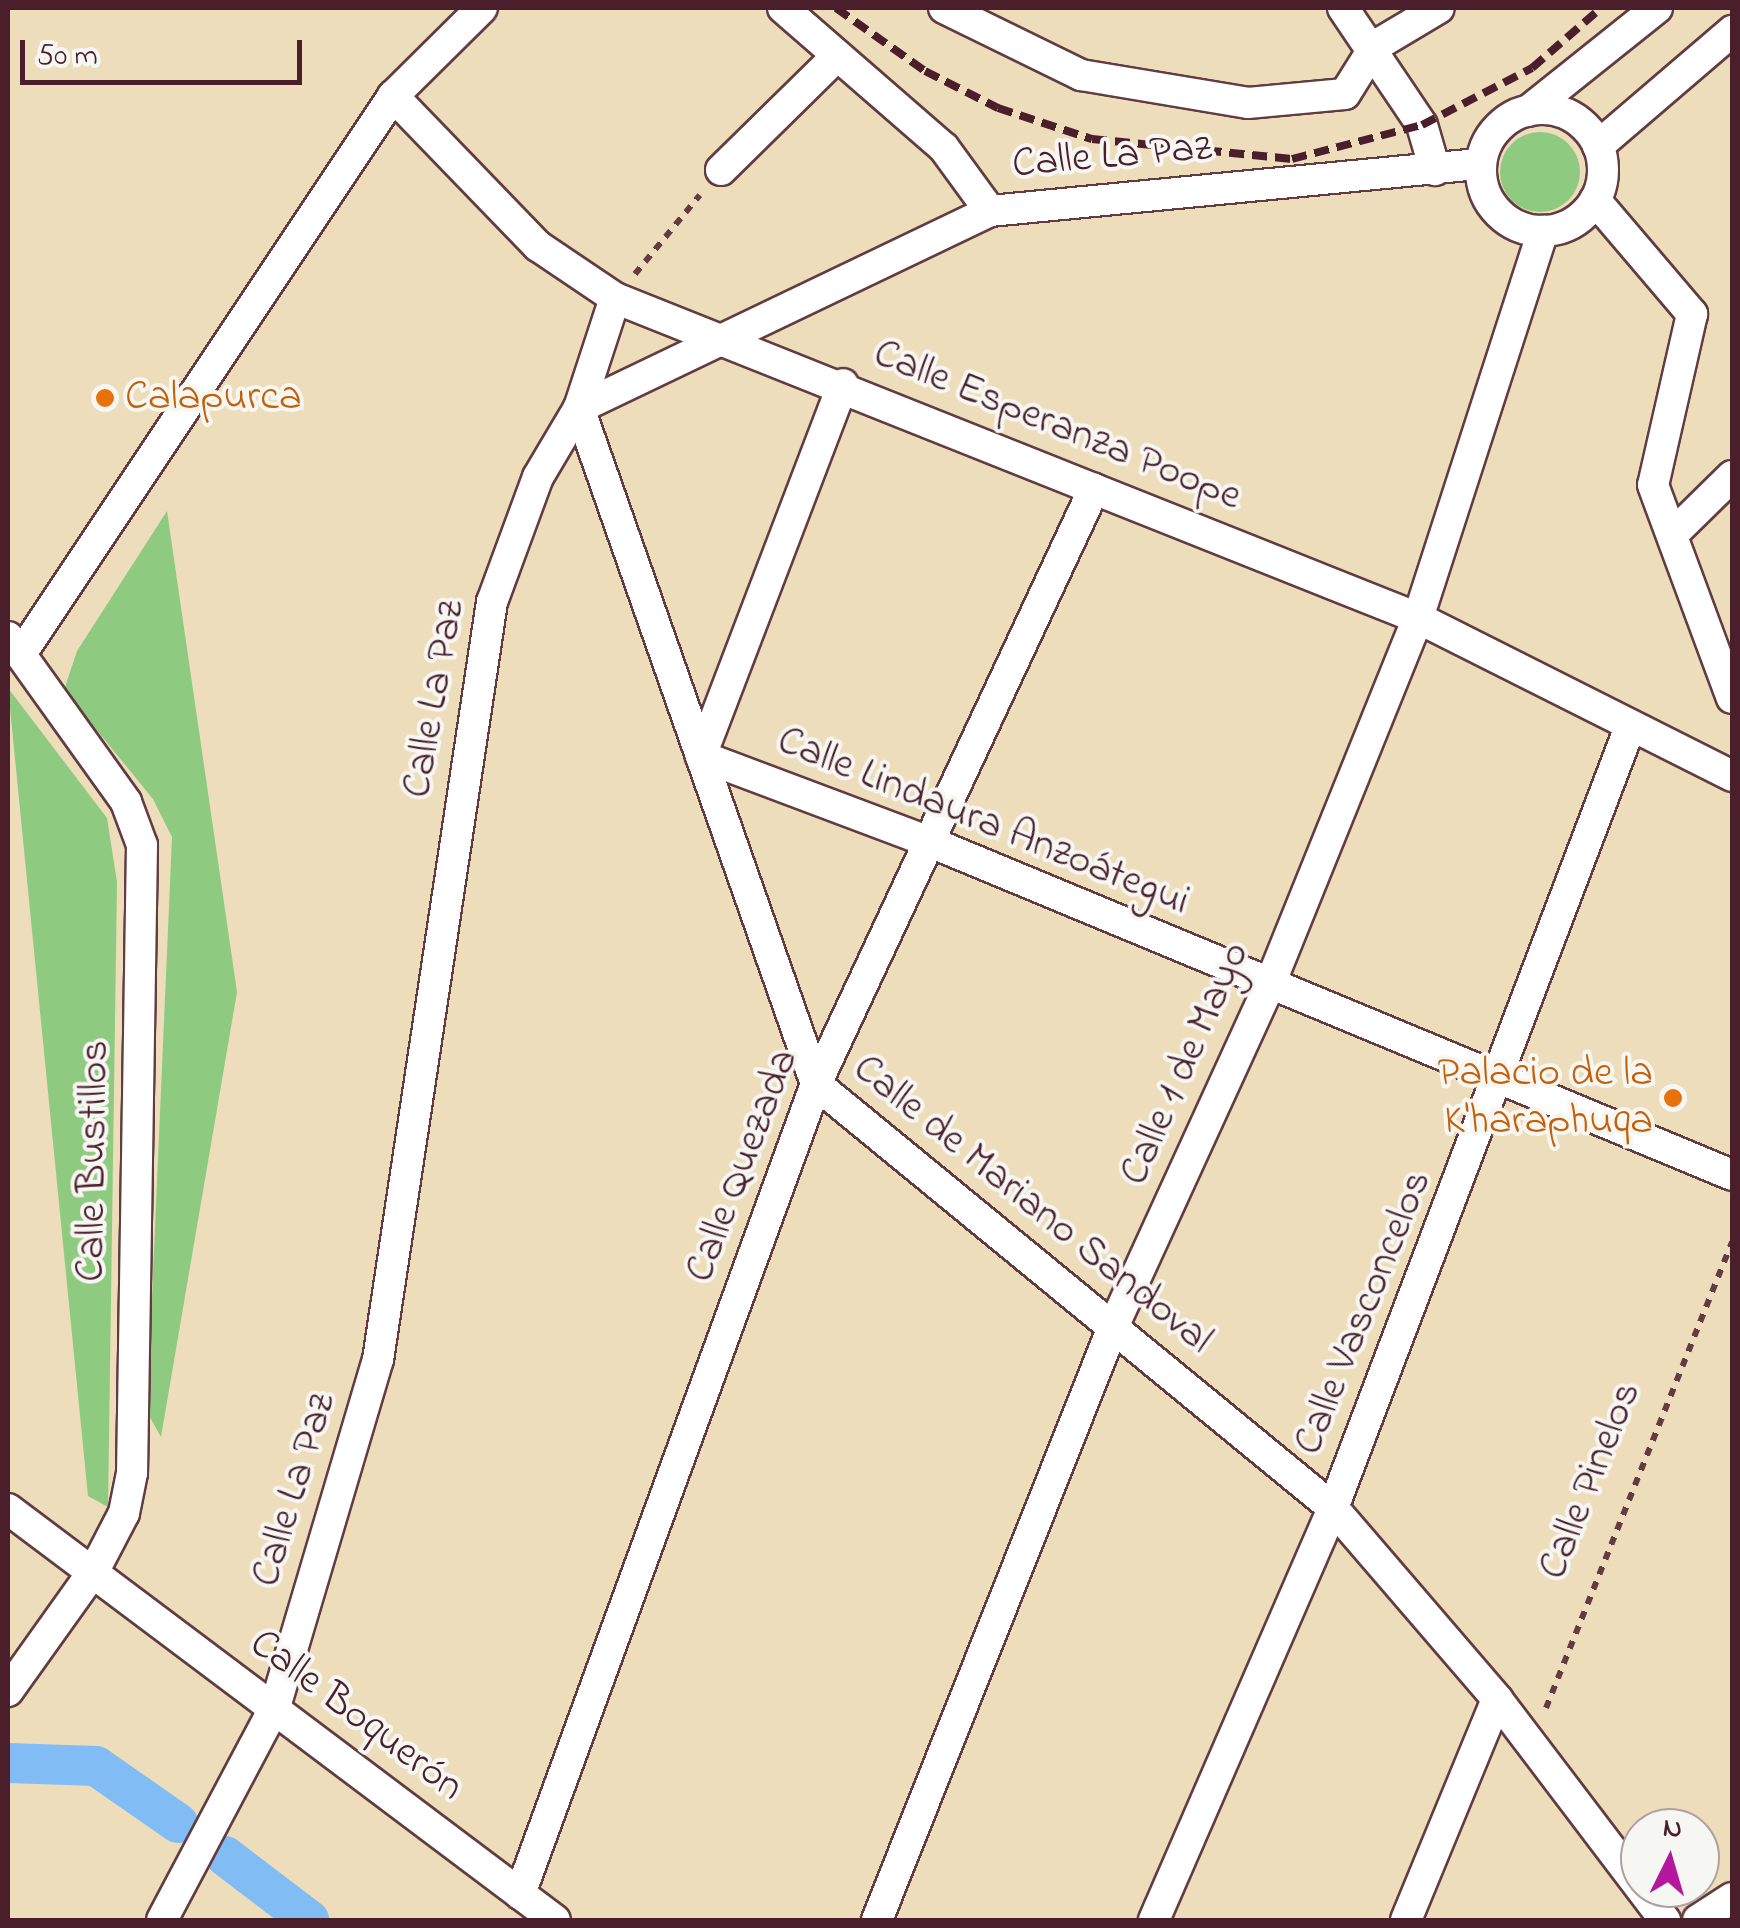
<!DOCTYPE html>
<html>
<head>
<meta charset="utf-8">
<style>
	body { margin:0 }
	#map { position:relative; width:1740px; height:1928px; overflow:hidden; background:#edddbb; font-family:"Indie Flower",sans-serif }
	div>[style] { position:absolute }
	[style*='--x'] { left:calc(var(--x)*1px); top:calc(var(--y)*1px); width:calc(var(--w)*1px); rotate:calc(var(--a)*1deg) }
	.green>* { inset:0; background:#8eca80 }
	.round { border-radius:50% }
	.canal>* { height:40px; margin:-20px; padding:0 20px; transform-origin:20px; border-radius:20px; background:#81bdf4 }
	.path>* { height:6px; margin-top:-3px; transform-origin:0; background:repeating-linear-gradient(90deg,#623c41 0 8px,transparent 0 16px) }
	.roads { filter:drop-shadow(2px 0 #623c41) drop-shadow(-2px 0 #623c41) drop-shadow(0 2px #623c41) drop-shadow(0 -2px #623c41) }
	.minor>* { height:30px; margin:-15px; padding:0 15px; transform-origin:15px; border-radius:15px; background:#fff }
	.minor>.ring { margin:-15px; padding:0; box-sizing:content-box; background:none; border:30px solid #fff; border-radius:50% }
	.rail>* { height:8px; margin-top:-4px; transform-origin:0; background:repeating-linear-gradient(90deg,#4a1f2b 0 15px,transparent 0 23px) }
	.dots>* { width:28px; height:28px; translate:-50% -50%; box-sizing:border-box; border:5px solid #f6f6f2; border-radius:50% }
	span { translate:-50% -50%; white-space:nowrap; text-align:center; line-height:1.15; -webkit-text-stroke:8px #f6f6f2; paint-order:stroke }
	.street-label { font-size:42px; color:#4a1f2b }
	.food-label { font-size:42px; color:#c56008 }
	.left { translate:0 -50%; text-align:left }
	.right { translate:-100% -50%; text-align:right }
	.frame { position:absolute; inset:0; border:10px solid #4a1f2b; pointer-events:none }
	.north { position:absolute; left:1620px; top:1808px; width:100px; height:100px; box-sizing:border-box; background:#f6f6f2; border:2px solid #b1a0a2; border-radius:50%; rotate:5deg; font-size:28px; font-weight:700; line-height:40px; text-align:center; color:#4a1f2b }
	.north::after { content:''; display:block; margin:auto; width:35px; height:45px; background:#b5179e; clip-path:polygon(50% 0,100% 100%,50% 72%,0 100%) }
	.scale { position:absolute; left:20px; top:40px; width:282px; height:45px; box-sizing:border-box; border:5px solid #4a1f2b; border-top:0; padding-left:12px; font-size:30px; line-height:35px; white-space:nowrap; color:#4a1f2b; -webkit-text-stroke:8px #f6f6f2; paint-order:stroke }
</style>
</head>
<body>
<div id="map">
	<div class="green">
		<div class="round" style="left:1500px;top:132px;width:80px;height:80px"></div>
		<div style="clip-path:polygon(167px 511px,237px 992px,161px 1437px,147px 1412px,172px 837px,153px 799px,64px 690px,77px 651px)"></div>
		<div style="clip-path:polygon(8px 688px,107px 818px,117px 882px,108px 1507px,88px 1496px)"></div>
	</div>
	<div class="canal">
		<div style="--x:8;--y:1763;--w:88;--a:2"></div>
		<div style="--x:96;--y:1766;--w:100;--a:34.8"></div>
		<div style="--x:225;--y:1856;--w:106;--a:37.3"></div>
	</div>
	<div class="path">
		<div style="--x:635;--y:274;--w:102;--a:-50.6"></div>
		<div style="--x:1546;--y:1708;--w:502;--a:-68.24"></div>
	</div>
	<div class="roads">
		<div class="minor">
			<div style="--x:783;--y:8;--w:213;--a:41"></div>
			<div style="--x:944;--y:148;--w:78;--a:53.9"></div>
			<div style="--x:944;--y:8;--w:153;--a:26.1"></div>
			<div style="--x:1081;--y:75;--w:169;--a:9.5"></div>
			<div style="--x:1248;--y:103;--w:97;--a:-5.3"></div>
			<div style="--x:1345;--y:94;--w:57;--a:-58"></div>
			<div style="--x:1375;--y:46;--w:74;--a:-30.7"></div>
			<div style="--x:1343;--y:8;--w:141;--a:56"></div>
			<div style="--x:1422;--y:125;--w:47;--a:73.9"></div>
			<div style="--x:393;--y:96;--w:209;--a:46"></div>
			<div style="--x:538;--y:246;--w:93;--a:34"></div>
			<div style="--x:615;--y:298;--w:864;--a:21.73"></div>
			<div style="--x:1418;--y:618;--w:352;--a:26.7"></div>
			<div class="ring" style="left:1481px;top:109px;width:92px;height:92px"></div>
			<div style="--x:1528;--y:111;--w:165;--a:-38.6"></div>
			<div style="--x:1598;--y:146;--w:177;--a:-40.6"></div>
			<div style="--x:721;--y:170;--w:161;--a:-44.5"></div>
			<div style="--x:1595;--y:200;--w:150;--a:49.6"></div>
			<div style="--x:1692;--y:314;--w:175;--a:102.8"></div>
			<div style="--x:1653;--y:485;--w:227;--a:69.7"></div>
			<div style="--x:615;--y:298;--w:116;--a:108.1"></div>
			<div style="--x:579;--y:408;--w:716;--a:70.68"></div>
			<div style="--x:816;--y:1084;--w:669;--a:39.36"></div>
			<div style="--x:1333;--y:1508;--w:252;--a:49.3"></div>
			<div style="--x:1497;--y:1699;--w:278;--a:52.8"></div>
			<div style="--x:1675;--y:532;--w:80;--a:-44.5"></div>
			<div style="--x:8;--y:637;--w:203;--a:54.4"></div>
			<div style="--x:126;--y:802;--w:46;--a:69.6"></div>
			<div style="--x:142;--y:845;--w:628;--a:90.91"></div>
			<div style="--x:132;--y:1473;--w:41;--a:101.3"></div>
			<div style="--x:124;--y:1513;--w:63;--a:117.4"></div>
			<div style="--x:95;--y:1569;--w:150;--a:125.5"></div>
			<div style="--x:21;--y:654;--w:671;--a:-56.31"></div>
			<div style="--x:393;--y:96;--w:125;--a:-44.7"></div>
			<div style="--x:701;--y:756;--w:250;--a:20.6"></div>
			<div style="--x:935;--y:844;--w:863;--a:22.55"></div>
			<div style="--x:701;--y:756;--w:398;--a:-69.1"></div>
			<div style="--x:8;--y:1509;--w:684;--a:36.92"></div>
			<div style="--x:520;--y:1894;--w:862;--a:-69.93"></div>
			<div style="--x:816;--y:1084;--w:657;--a:-64.96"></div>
			<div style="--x:162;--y:1920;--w:241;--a:-62.1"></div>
			<div style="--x:275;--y:1707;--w:362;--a:-73.5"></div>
			<div style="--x:378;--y:1360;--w:767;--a:-81.45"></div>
			<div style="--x:492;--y:602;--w:133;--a:-69.8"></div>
			<div style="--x:538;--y:477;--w:80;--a:-59.3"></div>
			<div style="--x:579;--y:408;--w:456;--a:-25.6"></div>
			<div style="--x:990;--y:211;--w:492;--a:-5.5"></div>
			<div style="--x:877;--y:1920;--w:638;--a:-68.3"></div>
			<div style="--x:1113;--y:1327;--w:377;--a:-65.4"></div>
			<div style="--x:1270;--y:984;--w:395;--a:-68"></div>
			<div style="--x:1418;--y:618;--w:407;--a:-72.1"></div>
			<div style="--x:1154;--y:1920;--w:449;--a:-66.5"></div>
			<div style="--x:1333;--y:1508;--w:836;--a:-69.18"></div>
			<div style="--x:1406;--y:1920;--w:239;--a:-67.6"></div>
			<div style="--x:1698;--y:1920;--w:40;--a:-32.9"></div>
		</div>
	</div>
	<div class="rail">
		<div style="--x:836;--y:8;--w:109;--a:35.3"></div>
		<div style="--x:925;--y:71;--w:82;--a:26.9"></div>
		<div style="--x:998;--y:108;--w:99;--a:18.3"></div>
		<div style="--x:1092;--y:139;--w:201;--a:5.7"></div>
		<div style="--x:1292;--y:159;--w:134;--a:-14.7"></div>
		<div style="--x:1422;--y:125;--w:124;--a:-27.4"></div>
		<div style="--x:1532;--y:68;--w:91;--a:-41"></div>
	</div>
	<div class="dots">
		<div style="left:105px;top:398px;background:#e8710a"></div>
		<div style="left:1673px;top:1098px;background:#e8710a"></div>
	</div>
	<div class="street-label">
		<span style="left:1112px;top:157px;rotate:-5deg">Calle La Paz</span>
		<span style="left:1057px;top:426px;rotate:22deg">Calle Esperanza Poope</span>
		<span style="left:435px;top:699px;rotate:-80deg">Calle La Paz</span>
		<span style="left:983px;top:822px;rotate:22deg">Calle Lindaura Anzoátegui</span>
		<span style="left:1186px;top:1064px;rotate:-66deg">Calle 1 de Mayo</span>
		<span style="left:94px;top:1161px;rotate:-89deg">Calle Bustillos</span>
		<span style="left:743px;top:1166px;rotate:-69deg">Calle Quezada</span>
		<span style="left:1032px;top:1205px;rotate:39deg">Calle de Mariano Sandoval</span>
		<span style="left:1364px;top:1313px;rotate:-68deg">Calle Vasconcelos</span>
		<span style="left:1591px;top:1481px;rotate:-68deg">Calle Pinelos</span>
		<span style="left:295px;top:1490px;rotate:-73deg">Calle La Paz</span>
		<span style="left:356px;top:1716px;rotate:37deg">Calle Boquerón</span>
	</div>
	<div class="food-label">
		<span class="left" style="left:125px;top:398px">Calapurca</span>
		<span class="right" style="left:1653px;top:1098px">Palacio de la<br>K'haraphuqa</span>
	</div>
	<div class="frame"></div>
	<div class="north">N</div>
	<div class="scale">50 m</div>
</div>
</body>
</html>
